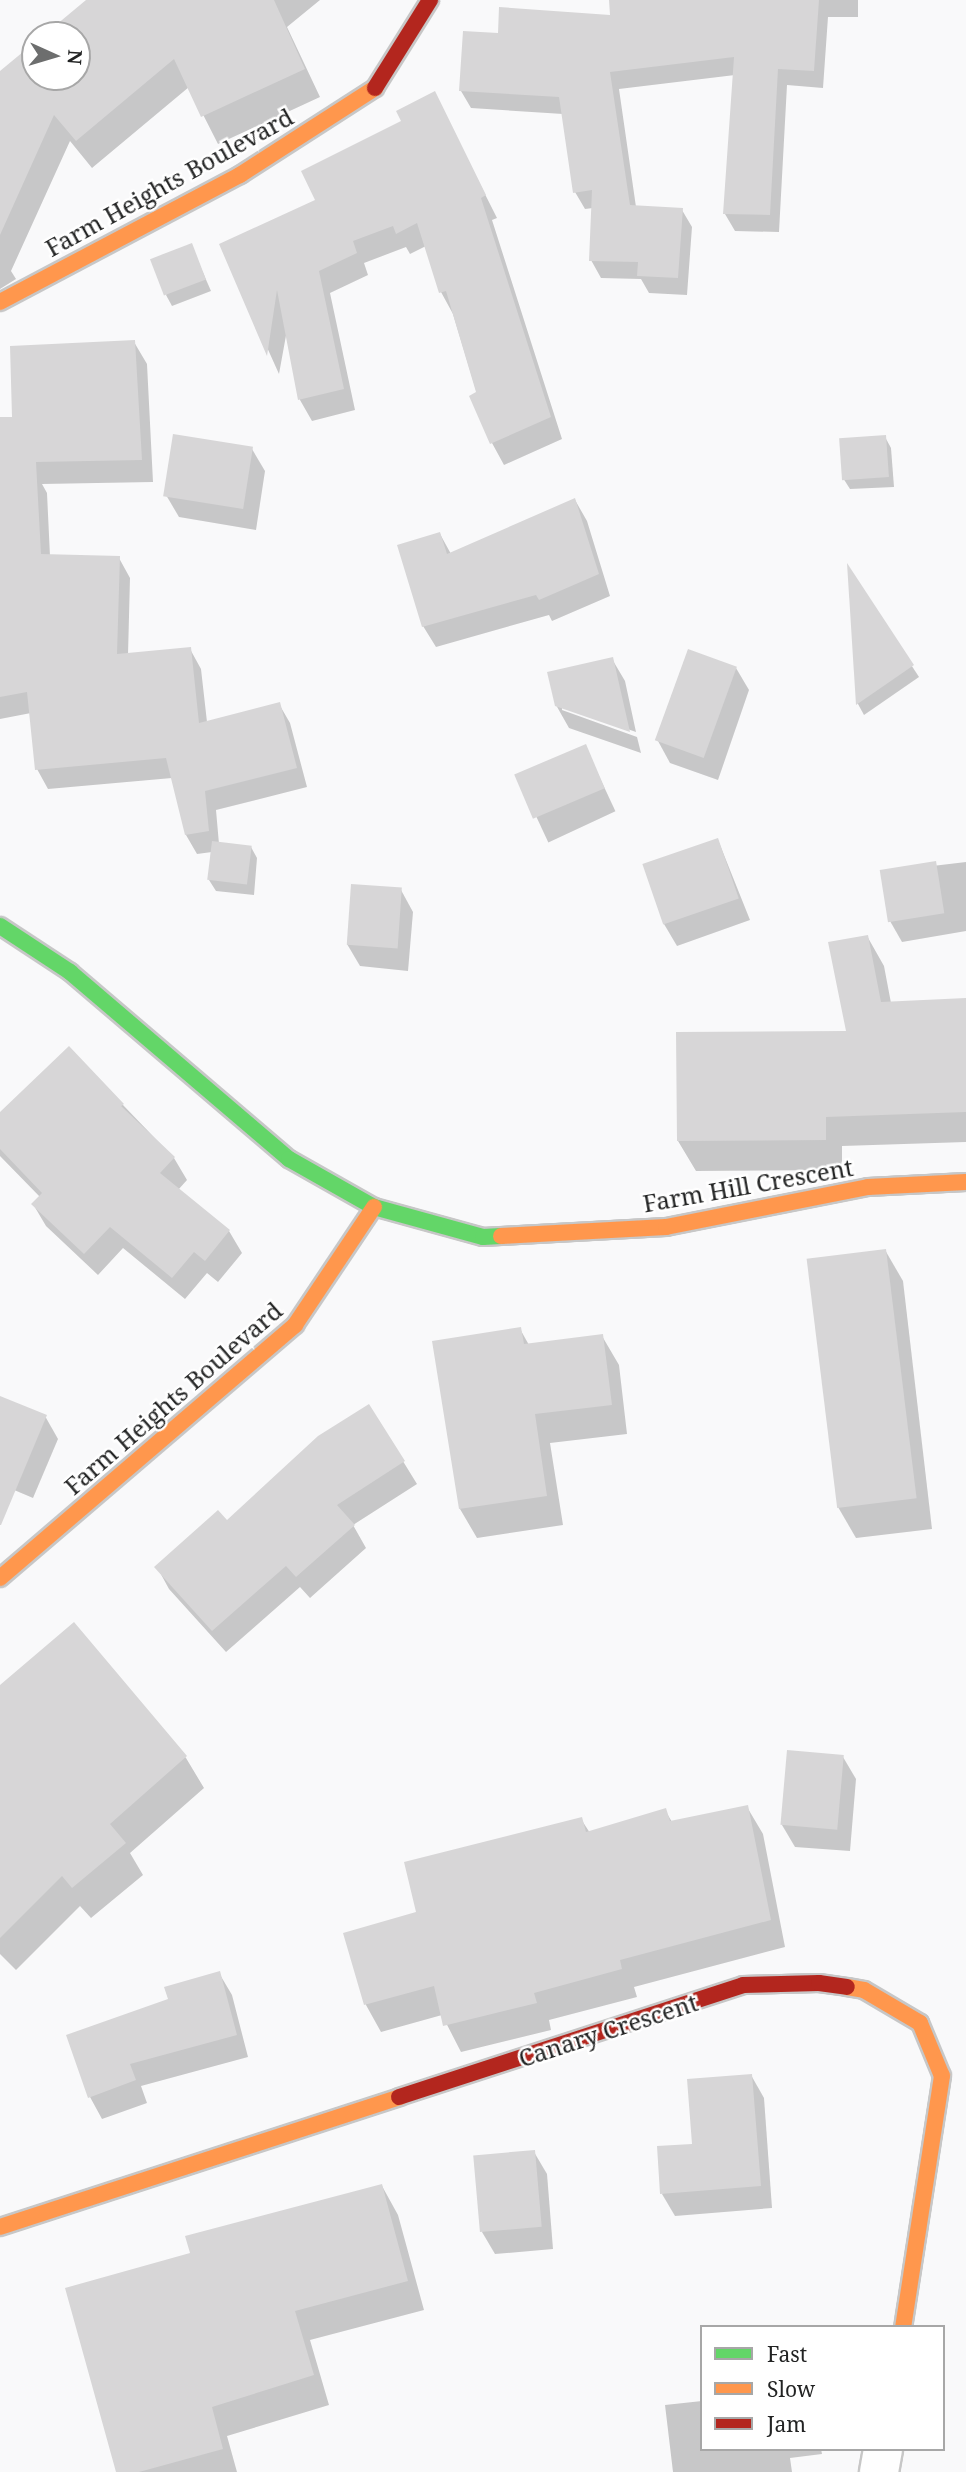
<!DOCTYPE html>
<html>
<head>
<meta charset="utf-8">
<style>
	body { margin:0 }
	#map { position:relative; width:966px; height:2472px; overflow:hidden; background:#f9f9fa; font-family:"Noto Serif",serif }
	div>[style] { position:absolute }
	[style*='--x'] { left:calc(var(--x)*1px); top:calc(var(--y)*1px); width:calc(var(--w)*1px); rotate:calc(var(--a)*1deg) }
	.shadow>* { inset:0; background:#0003; transform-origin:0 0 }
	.building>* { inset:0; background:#d7d6d7; transform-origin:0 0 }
	.roads { filter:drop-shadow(2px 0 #c7c7c7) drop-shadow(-2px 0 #c7c7c7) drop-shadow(0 2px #c7c7c7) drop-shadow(0 -2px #c7c7c7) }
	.street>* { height:38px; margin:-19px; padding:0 19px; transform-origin:19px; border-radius:19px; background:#fefefe }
	.fast>* { height:16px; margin:-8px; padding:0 8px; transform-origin:8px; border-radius:8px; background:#63d668 }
	.slow>* { height:16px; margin:-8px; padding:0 8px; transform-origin:8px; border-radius:8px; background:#ff974d }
	.jam>* { height:16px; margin:-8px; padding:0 8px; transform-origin:8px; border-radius:8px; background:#b3261e }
	span { translate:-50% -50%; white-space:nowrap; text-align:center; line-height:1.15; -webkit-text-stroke:5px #fff; paint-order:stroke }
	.street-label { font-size:24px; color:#222323 }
	.legend { position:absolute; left:700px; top:2325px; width:245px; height:126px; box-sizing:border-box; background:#fff; border:2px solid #a7a7a7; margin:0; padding:9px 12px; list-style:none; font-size:21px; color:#222323 }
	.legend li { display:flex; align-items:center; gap:14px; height:35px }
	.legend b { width:35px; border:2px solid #a7a7a7 }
	.north { position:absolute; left:21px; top:21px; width:70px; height:70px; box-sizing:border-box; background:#fff; border:2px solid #a7a7a7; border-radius:50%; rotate:94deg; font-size:19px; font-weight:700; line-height:28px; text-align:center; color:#222323 }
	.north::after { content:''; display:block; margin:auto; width:24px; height:32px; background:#6d6e6e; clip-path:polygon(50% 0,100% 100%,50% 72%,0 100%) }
</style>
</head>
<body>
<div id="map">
	<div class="shadow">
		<div style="clip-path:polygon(167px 0,320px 0,287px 27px,320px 97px,218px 144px,189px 87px,92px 168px,70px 141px,11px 271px,16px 279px,0 289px,0 102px,41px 77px,77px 77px,77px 55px)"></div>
		<div style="clip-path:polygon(634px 0,858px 0,858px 17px,828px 17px,823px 88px,787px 85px,779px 232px,735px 231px,725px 214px,735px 75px,619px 89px,636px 207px,682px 210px,692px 227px,687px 295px,649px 293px,641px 279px,601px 278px,591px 260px,593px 208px,585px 209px,575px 192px,563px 114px,471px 108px,461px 91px,499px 34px,612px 17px)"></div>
		<div style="clip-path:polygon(434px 93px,497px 218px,492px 220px,562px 439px,504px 465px,492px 443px,453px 314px,441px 292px,426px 246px,410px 254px,406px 247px,364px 263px,368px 275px,330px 293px,355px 410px,312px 421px,300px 400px,287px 330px,279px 374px,221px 245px,317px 201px)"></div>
		<div style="clip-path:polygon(191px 245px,211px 291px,172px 306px,166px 295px)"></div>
		<div style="clip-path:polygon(134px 342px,147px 364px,153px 482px,42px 484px,47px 493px,50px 556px,119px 558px,130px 578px,128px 655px,190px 649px,201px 669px,207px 722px,279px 704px,290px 723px,307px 787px,216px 810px,219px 844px,251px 847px,257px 858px,254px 895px,216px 891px,209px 880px,212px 852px,197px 854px,186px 835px,172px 778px,48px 789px,37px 769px,31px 713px,0 719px,0 471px)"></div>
		<div style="clip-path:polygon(885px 437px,891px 448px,894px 487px,850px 489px,843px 478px)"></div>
		<div style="clip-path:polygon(252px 449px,265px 471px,256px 530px,179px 517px,166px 495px)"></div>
		<div style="clip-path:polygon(575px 500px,587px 521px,610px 596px,552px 621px,549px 615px,436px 647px,423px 626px,440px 534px,451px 554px)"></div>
		<div style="clip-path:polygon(849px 569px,919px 677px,864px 715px,858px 704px)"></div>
		<div style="clip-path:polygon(612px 659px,625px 681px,636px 732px,562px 706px,562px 710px,637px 737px,641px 753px,569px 728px,556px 705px)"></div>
		<div style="clip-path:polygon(736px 668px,749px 690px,718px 780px,670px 763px,658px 741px)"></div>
		<div style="left:585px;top:746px;width:72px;height:74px;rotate:65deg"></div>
		<div style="clip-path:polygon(718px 840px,750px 920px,677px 946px,664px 924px)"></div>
		<div style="clip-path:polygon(966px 862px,966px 931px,902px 942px,890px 921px,882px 872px)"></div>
		<div style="clip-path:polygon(401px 890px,413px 912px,408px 971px,360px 966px,347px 944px)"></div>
		<div style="clip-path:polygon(867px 936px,884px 966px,891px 1003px,966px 1000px,966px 1142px,842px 1146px,842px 1170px,696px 1171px,678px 1141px,848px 1033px)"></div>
		<div style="clip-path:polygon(123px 1105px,174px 1158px,187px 1180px,178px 1190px,229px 1231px,242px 1253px,218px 1282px,207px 1273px,185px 1299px,123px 1248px,98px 1275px,46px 1226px,33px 1204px,40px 1197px,0 1156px,0 1114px)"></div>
		<div style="clip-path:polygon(885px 1250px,903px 1281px,932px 1529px,856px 1538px,838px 1507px)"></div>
		<div style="clip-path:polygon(520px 1329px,529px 1345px,602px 1336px,619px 1365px,627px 1434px,550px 1443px,563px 1525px,477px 1538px,460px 1509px)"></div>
		<div style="clip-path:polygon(0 1397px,45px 1416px,58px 1439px,33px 1498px,0 1484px)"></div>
		<div style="clip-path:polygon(369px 1406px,417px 1484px,353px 1525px,366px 1548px,310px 1598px,300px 1587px,226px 1652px,169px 1589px,157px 1567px,226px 1522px)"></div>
		<div style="clip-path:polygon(74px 1625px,186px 1758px,204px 1788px,130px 1853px,143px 1875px,91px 1918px,80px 1906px,16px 1970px,0 1954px,0 1699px)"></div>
		<div style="clip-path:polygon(843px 1757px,856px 1779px,850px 1851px,795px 1847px,782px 1825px)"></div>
		<div style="clip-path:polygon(747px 1807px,763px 1834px,785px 1947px,634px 1987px,637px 1997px,549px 2020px,551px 2030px,461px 2052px,442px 2015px,381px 2032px,366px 2005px,345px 1934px,418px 1914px,581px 1819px,590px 1833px,665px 1810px,672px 1822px)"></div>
		<div style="clip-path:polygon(219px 1973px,232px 1995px,248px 2057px,141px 2086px,147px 2103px,102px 2119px,90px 2097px,170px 2000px)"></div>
		<div style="clip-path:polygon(751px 2075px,764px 2098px,772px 2208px,675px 2216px,662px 2194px)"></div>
		<div style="clip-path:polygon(534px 2152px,547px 2174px,553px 2249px,495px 2254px,482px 2232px)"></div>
		<div style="clip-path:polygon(382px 2186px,398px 2215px,424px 2310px,310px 2340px,329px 2405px,227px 2436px,237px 2472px,117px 2472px,192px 2254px)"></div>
		<div style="clip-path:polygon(702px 2401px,702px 2449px,821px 2449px,822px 2454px,790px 2458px,792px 2472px,673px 2472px,665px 2405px)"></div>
	</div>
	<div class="building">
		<div style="clip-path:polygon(86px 0,274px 0,305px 69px,201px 117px,174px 59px,76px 141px,54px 115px,0 235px,0 71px,35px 42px,35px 77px,77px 77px,77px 35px,44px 35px)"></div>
		<div style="clip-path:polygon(609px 0,819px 0,814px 71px,778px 69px,770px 215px,723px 214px,734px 57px,610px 72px,630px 205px,683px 208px,678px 278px,637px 276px,638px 262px,589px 261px,592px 190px,573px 193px,559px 97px,459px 91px,463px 31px,498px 33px,499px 7px,610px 15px)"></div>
		<div style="clip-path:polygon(435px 91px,486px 195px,481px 198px,551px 417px,490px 444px,469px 396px,476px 392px,446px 291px,439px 293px,417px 223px,396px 234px,393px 226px,353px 241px,357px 253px,319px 271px,344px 389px,298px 400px,277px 290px,267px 356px,219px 244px,315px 200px,301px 171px,401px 121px,396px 111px)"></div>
		<div style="left:192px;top:243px;width:39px;height:45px;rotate:69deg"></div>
		<div style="clip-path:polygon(135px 340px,142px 460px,36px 462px,41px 554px,120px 556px,117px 654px,191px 647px,199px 723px,280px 702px,297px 768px,205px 791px,209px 831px,185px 835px,166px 758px,35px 770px,27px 692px,0 697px,0 417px,12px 417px,10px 346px)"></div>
		<div style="left:173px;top:434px;width:81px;height:63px;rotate:9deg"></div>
		<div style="left:886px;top:435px;width:42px;height:47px;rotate:86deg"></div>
		<div style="clip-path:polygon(575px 498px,599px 574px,539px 600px,536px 595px,422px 627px,397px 545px,440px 532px,447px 554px)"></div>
		<div style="clip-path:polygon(847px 563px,914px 665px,856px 705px)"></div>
		<div style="left:688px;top:649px;width:52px;height:97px;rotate:20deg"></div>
		<div style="clip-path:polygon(613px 657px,630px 732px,555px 706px,547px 672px)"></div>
		<div style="left:586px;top:744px;width:48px;height:78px;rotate:67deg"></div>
		<div style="left:718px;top:838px;width:64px;height:80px;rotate:71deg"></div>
		<div style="left:212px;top:841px;width:40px;height:39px;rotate:7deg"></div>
		<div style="left:936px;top:861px;width:53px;height:57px;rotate:81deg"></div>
		<div style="left:351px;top:884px;width:51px;height:61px;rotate:4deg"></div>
		<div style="clip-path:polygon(868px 935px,881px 1002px,966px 998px,966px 1112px,826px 1117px,826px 1140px,677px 1141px,676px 1032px,846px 1031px,828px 942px)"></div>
		<div style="clip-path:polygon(69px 1046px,124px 1104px,121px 1106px,175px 1157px,160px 1173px,230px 1230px,205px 1261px,194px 1252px,172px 1278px,110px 1227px,84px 1254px,31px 1204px,42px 1193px,0 1149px,0 1112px)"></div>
		<div style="left:886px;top:1249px;width:251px;height:80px;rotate:83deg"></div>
		<div style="clip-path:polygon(521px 1327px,524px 1344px,603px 1334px,612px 1405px,535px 1414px,547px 1496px,459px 1509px,432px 1341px)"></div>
		<div style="clip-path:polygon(0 1396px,47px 1415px,1px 1525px,0 1525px)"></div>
		<div style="clip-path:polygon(369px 1404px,405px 1461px,337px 1505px,355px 1525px,296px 1577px,286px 1566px,212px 1631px,154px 1567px,218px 1510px,227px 1520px,318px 1436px)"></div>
		<div style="clip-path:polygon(74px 1622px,187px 1756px,110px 1824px,126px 1843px,72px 1888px,62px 1876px,0 1938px,0 1685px)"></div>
		<div style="left:787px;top:1750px;width:57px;height:75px;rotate:5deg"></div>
		<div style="clip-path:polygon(748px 1805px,771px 1920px,620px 1960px,622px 1969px,534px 1993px,537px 2003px,443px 2026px,434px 1986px,364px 2005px,343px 1933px,416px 1912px,404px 1862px,582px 1817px,586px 1832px,666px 1808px,670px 1821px)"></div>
		<div style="clip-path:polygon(220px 1971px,237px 2035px,130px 2064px,136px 2080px,88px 2098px,66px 2035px,168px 1999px,164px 1987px)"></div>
		<div style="clip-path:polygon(752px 2074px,761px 2186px,660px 2194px,657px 2146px,692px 2144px,687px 2079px)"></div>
		<div style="left:535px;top:2150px;width:77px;height:62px;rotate:85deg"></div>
		<div style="clip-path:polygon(382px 2184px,408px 2281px,295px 2311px,314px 2375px,212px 2407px,223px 2449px,139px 2472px,116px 2472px,65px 2288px,190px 2253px,185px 2236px)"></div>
	</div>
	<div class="roads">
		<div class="street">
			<div style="--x:879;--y:2472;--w:23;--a:-80"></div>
		</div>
		<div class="fast">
			<div style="--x:0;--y:926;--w:84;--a:33.3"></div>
			<div style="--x:70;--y:972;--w:288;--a:40.5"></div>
			<div style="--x:289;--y:1159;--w:98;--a:29.5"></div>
			<div style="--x:374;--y:1207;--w:113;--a:15.4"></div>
			<div style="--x:483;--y:1237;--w:18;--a:-3"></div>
		</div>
		<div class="slow">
			<div style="--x:0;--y:302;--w:272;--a:-27.9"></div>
			<div style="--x:240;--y:175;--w:161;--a:-32.8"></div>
			<div style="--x:501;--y:1236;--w:165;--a:-3.1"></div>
			<div style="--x:666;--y:1227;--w:206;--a:-11.2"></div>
			<div style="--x:868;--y:1187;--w:98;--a:-2.9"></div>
			<div style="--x:0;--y:1578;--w:389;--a:-40.6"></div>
			<div style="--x:295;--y:1325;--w:142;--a:-56.2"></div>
			<div style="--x:847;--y:1987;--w:17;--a:10"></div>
			<div style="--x:864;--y:1990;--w:65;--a:30.5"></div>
			<div style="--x:920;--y:2023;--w:57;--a:67.5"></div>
			<div style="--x:942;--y:2076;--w:254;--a:98.8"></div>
			<div style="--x:0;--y:2227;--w:420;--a:-18"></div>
		</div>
		<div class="jam">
			<div style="--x:375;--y:88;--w:104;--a:-58"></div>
			<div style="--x:399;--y:2097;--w:362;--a:-18"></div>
			<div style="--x:743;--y:1985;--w:76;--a:-1.5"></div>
			<div style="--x:819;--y:1983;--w:28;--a:8"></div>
		</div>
	</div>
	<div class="street-label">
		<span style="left:169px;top:182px;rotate:-29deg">Farm Heights Boulevard</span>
		<span style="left:748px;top:1185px;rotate:-10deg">Farm Hill Crescent</span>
		<span style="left:173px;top:1398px;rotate:-41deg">Farm Heights Boulevard</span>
		<span style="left:608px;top:2030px;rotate:-18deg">Canary Crescent</span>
	</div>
	<ul class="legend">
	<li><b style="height:9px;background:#63d668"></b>Fast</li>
	<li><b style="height:9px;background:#ff974d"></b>Slow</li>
	<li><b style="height:9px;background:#b3261e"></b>Jam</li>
	</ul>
	<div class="north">N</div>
</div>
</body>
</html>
